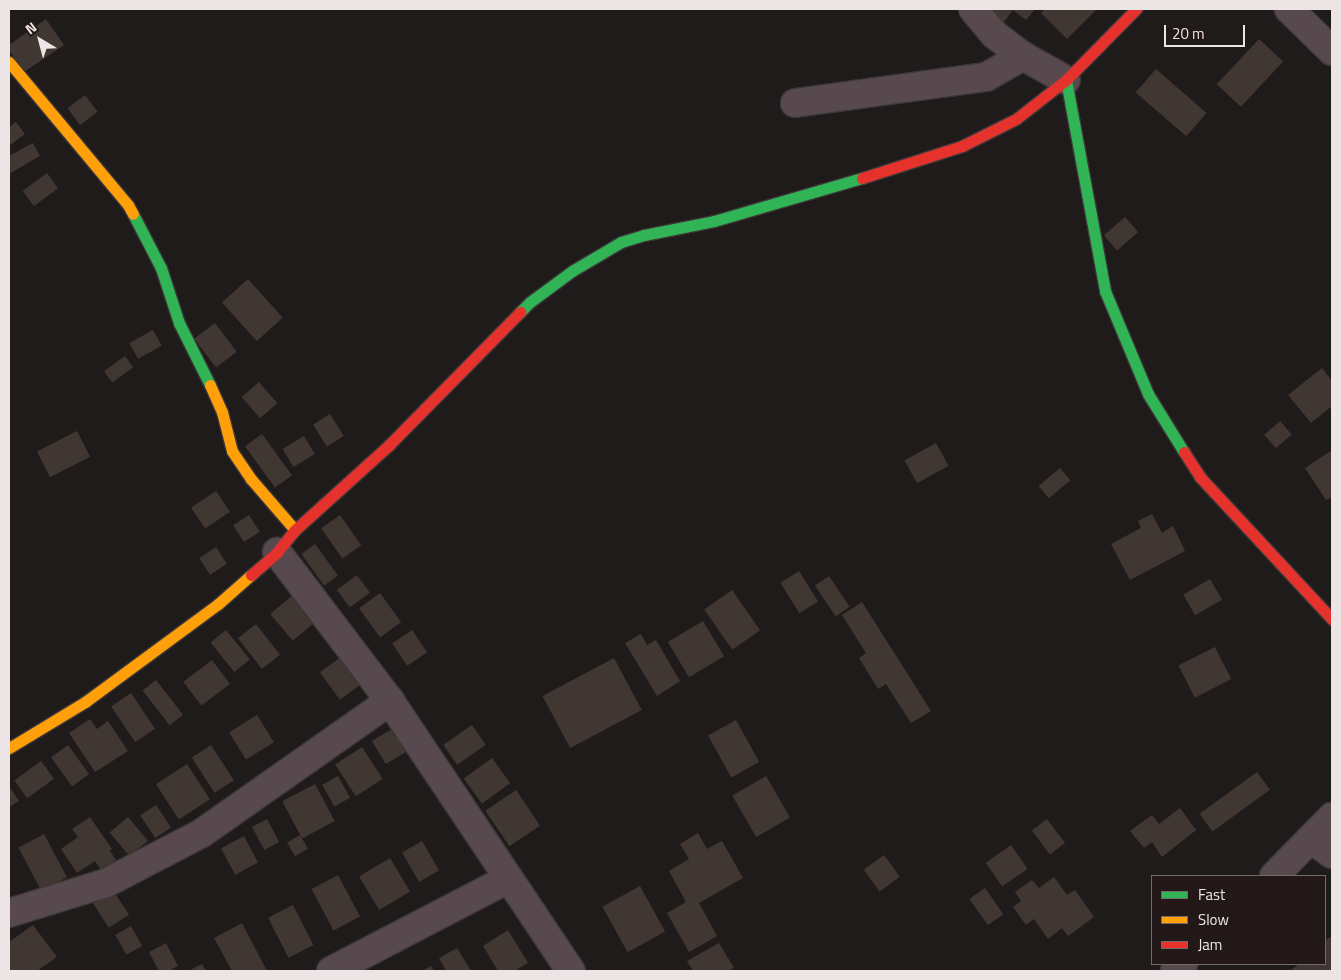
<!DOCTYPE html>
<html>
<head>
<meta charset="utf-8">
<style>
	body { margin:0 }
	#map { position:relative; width:1341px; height:980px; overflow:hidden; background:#201b1b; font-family:"Titillium Web",sans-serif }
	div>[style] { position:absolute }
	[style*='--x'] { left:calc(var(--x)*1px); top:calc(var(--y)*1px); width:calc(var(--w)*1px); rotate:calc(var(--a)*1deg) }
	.building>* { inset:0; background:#403632; transform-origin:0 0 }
	.roads { filter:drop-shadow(1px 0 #3c3838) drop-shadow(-1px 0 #3c3838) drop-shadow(0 1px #3c3838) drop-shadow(0 -1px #3c3838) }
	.street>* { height:28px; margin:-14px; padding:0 14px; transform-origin:14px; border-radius:14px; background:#58494e }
	.fast>* { height:11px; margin:-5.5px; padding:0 5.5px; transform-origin:5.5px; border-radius:5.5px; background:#30b455 }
	.slow>* { height:11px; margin:-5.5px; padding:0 5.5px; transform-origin:5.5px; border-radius:5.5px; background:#ff9f0a }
	.jam>* { height:11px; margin:-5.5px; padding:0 5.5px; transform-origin:5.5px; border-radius:5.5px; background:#e5322d }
	span { translate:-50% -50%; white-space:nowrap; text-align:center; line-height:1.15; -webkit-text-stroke:5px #231818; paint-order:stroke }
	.frame { position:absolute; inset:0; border:10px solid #ede5e5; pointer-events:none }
	.legend { position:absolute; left:1151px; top:875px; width:175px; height:90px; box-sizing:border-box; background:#231818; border:1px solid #746a6a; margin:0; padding:6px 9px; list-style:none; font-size:15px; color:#ede5e5 }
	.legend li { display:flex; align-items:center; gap:10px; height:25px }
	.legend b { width:25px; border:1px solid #746a6a }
	.north { position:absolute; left:15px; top:15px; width:50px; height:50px; -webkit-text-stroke:4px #231818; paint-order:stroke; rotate:323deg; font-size:14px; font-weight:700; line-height:20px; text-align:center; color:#ede5e5 }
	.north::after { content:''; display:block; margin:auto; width:18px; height:22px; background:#ede5e5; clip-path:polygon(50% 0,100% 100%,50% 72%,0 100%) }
	.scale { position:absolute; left:1164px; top:25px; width:81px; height:22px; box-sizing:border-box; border:2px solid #ede5e5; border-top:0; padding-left:6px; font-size:15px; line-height:18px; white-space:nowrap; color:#ede5e5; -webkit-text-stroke:4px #231818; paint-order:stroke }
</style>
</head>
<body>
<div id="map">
	<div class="building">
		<div style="clip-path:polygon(988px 9px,1035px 9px,1026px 20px,1013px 10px,1004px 22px)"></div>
		<div style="clip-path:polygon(1045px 9px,1097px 9px,1067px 39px,1041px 13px)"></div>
		<div style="clip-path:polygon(46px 19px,64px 45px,24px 72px,9px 50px,9px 45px)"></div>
		<div style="left:1259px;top:39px;width:33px;height:62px;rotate:43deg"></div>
		<div style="left:1156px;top:69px;width:67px;height:31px;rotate:41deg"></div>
		<div style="left:85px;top:95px;width:21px;height:22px;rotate:53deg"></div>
		<div style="clip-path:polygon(16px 122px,25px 134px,9px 146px,9px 127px)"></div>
		<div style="clip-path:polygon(33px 143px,40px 156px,9px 174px,9px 156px)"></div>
		<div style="left:47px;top:173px;width:19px;height:30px;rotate:54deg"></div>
		<div style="left:1125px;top:217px;width:20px;height:28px;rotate:49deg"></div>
		<div style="left:248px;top:279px;width:52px;height:35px;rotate:48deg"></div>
		<div style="left:215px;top:323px;width:36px;height:26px;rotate:53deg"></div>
		<div style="left:153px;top:330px;width:18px;height:27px;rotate:61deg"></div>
		<div style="left:125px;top:356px;width:14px;height:26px;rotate:54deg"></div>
		<div style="clip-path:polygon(1322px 368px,1332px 381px,1332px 406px,1311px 423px,1288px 395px)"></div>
		<div style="left:259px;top:382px;width:28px;height:23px;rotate:49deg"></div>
		<div style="left:330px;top:414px;width:26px;height:20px;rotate:58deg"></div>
		<div style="left:1280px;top:421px;width:18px;height:21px;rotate:49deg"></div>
		<div style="left:77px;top:431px;width:29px;height:45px;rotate:63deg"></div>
		<div style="left:262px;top:434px;width:51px;height:21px;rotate:54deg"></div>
		<div style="left:304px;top:436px;width:21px;height:25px;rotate:59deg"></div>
		<div style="left:936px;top:443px;width:26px;height:36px;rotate:61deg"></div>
		<div style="clip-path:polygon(1332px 450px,1332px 497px,1326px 500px,1305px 468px)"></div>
		<div style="left:1060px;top:468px;width:16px;height:28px;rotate:50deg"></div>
		<div style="left:216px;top:491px;width:25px;height:30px;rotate:56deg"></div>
		<div style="clip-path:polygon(1152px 514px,1162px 533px,1173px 526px,1185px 551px,1130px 580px,1111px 544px,1141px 528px,1138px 521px)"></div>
		<div style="left:249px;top:515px;width:20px;height:19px;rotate:57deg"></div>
		<div style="left:340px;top:515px;width:37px;height:23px;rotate:55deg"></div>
		<div style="left:315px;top:544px;width:39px;height:17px;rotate:54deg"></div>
		<div style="left:216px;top:547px;width:20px;height:20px;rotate:57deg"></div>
		<div style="left:799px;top:571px;width:36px;height:22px;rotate:58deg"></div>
		<div style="left:357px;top:575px;width:22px;height:25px;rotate:54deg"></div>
		<div style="left:829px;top:576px;width:37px;height:17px;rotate:56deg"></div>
		<div style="left:1210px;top:579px;width:24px;height:31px;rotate:60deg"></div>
		<div style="left:732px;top:590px;width:49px;height:34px;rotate:55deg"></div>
		<div style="left:380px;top:593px;width:36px;height:26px;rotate:54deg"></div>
		<div style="left:294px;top:594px;width:35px;height:31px;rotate:50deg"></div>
		<div style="clip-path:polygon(862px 602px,931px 711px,911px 723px,886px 684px,878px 689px,859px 658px,866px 653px,842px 615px)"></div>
		<div style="left:703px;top:621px;width:41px;height:41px;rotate:59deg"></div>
		<div style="left:256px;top:624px;width:39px;height:23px;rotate:52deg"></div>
		<div style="left:226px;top:630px;width:38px;height:20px;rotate:51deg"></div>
		<div style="left:412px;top:630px;width:27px;height:24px;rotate:56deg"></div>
		<div style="clip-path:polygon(641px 634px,647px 645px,656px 640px,680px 681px,657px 696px,625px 643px)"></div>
		<div style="left:1215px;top:647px;width:36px;height:41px;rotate:63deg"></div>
		<div style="left:345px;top:654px;width:34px;height:31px;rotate:54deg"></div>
		<div style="left:614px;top:658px;width:59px;height:81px;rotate:62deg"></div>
		<div style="left:212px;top:660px;width:30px;height:36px;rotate:53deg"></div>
		<div style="left:156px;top:680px;width:44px;height:17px;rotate:52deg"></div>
		<div style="left:131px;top:693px;width:43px;height:24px;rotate:56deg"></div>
		<div style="left:257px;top:715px;width:32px;height:33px;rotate:58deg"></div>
		<div style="clip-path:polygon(90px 719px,97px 729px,108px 721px,128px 751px,95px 772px,69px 733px)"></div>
		<div style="left:736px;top:720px;width:48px;height:32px;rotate:61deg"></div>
		<div style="left:472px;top:725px;width:24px;height:35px;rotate:55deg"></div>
		<div style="left:395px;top:727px;width:27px;height:27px;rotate:59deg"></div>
		<div style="left:68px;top:745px;width:36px;height:21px;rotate:54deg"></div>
		<div style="left:211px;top:745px;width:42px;height:23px;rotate:57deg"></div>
		<div style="left:362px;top:747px;width:38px;height:32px;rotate:57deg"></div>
		<div style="left:492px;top:758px;width:31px;height:35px;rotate:54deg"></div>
		<div style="left:41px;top:761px;width:22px;height:33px;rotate:54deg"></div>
		<div style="left:187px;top:764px;width:42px;height:37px;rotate:57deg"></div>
		<div style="left:1257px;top:772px;width:22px;height:71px;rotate:54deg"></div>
		<div style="left:338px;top:776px;width:25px;height:18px;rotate:61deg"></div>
		<div style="left:766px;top:776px;width:48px;height:39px;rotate:60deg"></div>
		<div style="left:315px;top:784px;width:42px;height:37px;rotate:62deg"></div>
		<div style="clip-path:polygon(9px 786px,19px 801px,9px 807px)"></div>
		<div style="left:516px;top:790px;width:43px;height:37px;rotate:56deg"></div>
		<div style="left:156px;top:805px;width:27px;height:19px;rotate:56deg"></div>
		<div style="clip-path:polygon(1180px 808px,1196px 830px,1162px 857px,1152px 842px,1144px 848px,1130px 831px,1152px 815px,1159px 824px)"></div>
		<div style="clip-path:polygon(90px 817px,112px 849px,110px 851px,116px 860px,101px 870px,95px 861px,77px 873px,61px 849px,78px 837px,72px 829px)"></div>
		<div style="left:128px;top:817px;width:31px;height:24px;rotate:50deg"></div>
		<div style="left:267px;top:819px;width:26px;height:17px;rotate:62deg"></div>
		<div style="left:1047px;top:819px;width:30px;height:19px;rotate:53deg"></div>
		<div style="clip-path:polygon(698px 833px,707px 849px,722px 841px,743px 878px,699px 903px,717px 936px,689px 952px,667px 913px,686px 902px,669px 871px,689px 859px,680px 844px)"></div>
		<div style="left:44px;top:834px;width:49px;height:29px;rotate:62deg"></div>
		<div style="left:300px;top:835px;width:16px;height:15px;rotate:60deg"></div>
		<div style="left:244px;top:836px;width:30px;height:26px;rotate:62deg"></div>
		<div style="left:422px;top:841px;width:34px;height:23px;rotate:60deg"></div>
		<div style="left:1011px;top:845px;width:29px;height:31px;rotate:55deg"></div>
		<div style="left:884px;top:855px;width:27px;height:25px;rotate:54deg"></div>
		<div style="left:390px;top:858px;width:39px;height:36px;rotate:59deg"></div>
		<div style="left:338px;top:875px;width:47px;height:30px;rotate:62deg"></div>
		<div style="clip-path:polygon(1054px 877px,1067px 895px,1075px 890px,1094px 917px,1068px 936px,1062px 928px,1048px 939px,1034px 919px,1026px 925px,1013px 907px,1021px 901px,1015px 892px,1032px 880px,1039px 888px)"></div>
		<div style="left:640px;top:886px;width:52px;height:43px;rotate:61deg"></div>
		<div style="left:111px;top:887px;width:33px;height:24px;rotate:57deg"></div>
		<div style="left:985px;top:888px;width:32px;height:19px;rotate:55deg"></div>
		<div style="left:293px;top:905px;width:45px;height:28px;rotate:63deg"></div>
		<div style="clip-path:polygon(242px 923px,267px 971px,232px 971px,214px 938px)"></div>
		<div style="clip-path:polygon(33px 925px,57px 957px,37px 971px,10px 971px,9px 942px)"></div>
		<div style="left:131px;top:926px;width:23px;height:18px;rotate:61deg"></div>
		<div style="clip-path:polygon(508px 930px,528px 963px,514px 971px,498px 971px,483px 946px)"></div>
		<div style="clip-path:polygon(1330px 937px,1332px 940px,1331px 971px,1290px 971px,1299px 964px,1325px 964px,1325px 941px)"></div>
		<div style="clip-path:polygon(166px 943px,178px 966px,169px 971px,159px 971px,149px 952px)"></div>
		<div style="clip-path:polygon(719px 943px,734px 968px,728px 971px,693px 971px,687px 961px)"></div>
		<div style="clip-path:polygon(457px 948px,471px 971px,446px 971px,439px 958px)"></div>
		<div style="clip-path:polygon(202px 964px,206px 971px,188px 971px)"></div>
		<div style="clip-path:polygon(431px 966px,434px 971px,422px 971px)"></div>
	</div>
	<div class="roads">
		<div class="street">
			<div style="--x:973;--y:9;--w:34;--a:50"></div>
			<div style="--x:995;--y:35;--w:35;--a:37"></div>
			<div style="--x:1023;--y:56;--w:49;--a:29.2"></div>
			<div style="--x:1289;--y:9;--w:60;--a:44.3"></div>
			<div style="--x:795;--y:103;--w:193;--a:-7.8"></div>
			<div style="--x:986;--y:77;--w:43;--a:-29.6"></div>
			<div style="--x:277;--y:552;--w:187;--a:52.8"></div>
			<div style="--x:390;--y:701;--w:325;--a:56.2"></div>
			<div style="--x:1311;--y:839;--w:26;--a:36"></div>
			<div style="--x:1274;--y:876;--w:83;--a:-45.5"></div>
			<div style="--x:9;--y:913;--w:102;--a:-17.2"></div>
			<div style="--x:106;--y:883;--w:108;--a:-27.5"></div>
			<div style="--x:202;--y:833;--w:230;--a:-35.1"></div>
			<div style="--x:331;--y:971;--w:199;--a:-27.5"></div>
			<div style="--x:1175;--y:971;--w:11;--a:-41"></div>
		</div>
		<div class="fast">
			<div style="--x:1066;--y:80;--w:215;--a:79.5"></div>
			<div style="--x:1105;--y:291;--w:112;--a:67.3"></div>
			<div style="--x:1148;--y:394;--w:68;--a:58.2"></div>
			<div style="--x:133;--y:214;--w:61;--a:62.6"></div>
			<div style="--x:161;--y:268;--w:58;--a:71.9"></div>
			<div style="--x:179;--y:323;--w:69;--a:63.4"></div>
			<div style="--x:520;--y:312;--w:14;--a:-45"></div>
			<div style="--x:530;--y:302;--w:52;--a:-36.4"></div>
			<div style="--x:572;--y:271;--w:57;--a:-30.6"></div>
			<div style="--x:621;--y:242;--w:24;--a:-17"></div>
			<div style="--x:644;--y:235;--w:71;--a:-11.3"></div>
			<div style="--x:714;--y:221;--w:154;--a:-16.2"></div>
		</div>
		<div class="slow">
			<div style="--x:9;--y:62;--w:186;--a:50.2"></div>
			<div style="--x:128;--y:205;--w:10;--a:61"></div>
			<div style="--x:210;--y:385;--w:30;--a:66"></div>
			<div style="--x:222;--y:412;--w:40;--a:75.6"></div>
			<div style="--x:232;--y:451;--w:34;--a:56"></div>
			<div style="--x:251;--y:479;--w:67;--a:49.2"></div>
			<div style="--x:9;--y:748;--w:89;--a:-31.2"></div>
			<div style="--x:85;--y:702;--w:165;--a:-36.4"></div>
			<div style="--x:218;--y:604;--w:44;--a:-41.3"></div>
		</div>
		<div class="jam">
			<div style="--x:862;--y:178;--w:105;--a:-17.7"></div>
			<div style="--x:962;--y:146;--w:60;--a:-26.6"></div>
			<div style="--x:1016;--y:119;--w:63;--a:-38"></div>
			<div style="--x:1066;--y:80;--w:100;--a:-45.4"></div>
			<div style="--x:1184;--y:452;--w:30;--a:57"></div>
			<div style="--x:1200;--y:477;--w:194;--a:47.1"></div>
			<div style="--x:251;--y:575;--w:35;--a:-41"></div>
			<div style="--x:277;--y:552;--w:28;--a:-51"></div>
			<div style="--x:295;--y:530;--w:127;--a:-42.1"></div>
			<div style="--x:389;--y:445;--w:187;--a:-45.4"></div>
		</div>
	</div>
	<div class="frame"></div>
	<ul class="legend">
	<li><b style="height:6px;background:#30b455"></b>Fast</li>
	<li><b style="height:6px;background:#ff9f0a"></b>Slow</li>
	<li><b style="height:6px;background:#e5322d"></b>Jam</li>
	</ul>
	<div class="north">N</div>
	<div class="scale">20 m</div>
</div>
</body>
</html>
